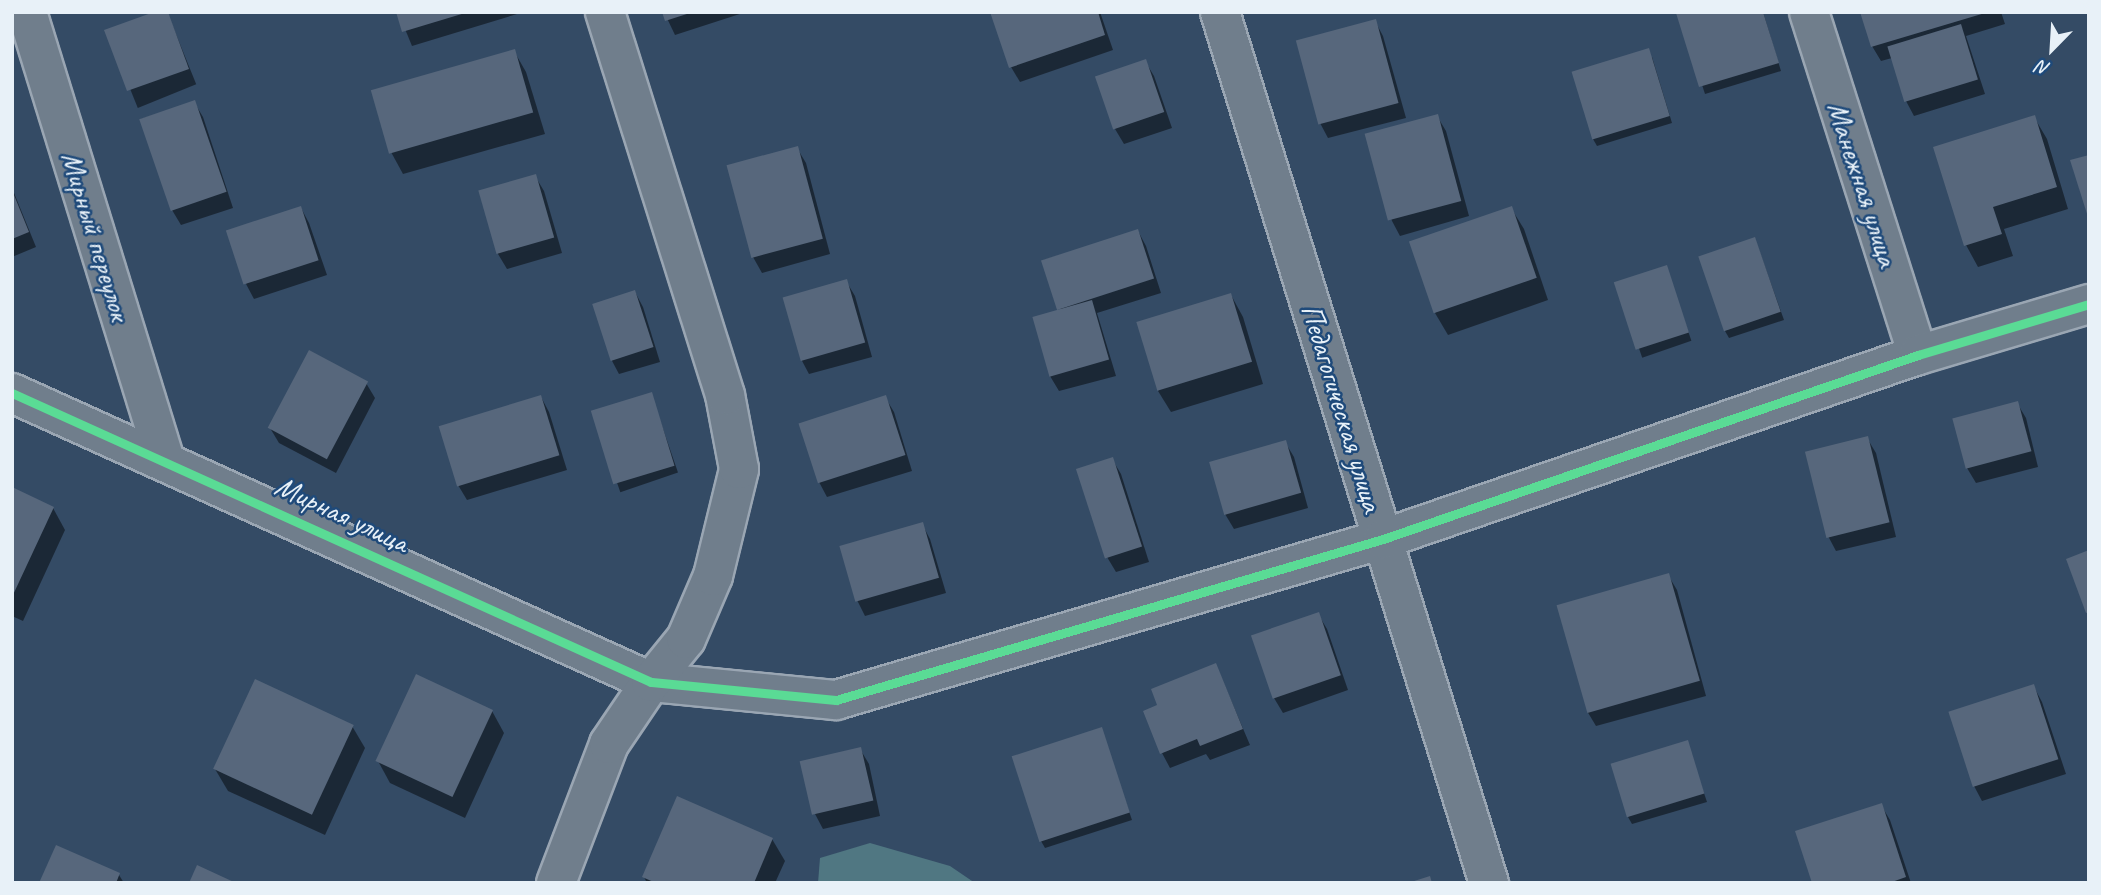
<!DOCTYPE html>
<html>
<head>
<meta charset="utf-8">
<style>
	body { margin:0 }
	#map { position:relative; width:2101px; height:895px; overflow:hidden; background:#344b65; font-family:Caveat,sans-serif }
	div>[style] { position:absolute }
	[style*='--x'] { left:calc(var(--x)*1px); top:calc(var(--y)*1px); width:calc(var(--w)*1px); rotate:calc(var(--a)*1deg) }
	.green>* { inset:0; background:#507782 }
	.shadow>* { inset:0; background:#0007; transform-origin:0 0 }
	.building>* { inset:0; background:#57677c; transform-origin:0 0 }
	.roads { filter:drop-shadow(2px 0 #9aa6b3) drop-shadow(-2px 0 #9aa6b3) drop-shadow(0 2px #9aa6b3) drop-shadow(0 -2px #9aa6b3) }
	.minor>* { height:38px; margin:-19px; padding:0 19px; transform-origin:19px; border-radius:19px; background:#707e8c }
	.cycleway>* { height:9px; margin:-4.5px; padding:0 4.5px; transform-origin:4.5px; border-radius:4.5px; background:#5adb95 }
	span { translate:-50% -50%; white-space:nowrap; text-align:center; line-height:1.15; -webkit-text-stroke:5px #1f4a7a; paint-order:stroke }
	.street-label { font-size:30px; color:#e8f1f8 }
	.frame { position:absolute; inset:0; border:14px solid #e8f1f8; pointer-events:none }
	.north { position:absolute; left:2017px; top:14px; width:70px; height:70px; -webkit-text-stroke:5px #1f4a7a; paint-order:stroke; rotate:204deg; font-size:19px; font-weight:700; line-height:28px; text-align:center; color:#e8f1f8 }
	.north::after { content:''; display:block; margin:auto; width:24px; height:32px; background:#e8f1f8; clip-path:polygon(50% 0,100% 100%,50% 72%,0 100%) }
</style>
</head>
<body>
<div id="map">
	<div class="green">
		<div style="clip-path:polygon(870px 843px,950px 866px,975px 883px,818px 883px,820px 858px)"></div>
	</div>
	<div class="shadow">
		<div style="left:167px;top:12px;width:78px;height:63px;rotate:68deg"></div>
		<div style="clip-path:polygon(398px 12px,517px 12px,517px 14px,412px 46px)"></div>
		<div style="clip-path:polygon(664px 12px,746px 12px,675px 35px)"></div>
		<div style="clip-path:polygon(992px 12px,1100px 12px,1113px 50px,1020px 82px,1011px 67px)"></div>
		<div style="clip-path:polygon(1686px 12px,1763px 12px,1781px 71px,1705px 94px,1679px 14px)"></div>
		<div style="clip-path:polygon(1862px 12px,2001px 12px,2005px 24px,1966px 36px,1985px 94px,1914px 116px,1906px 101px,1892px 58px,1881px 61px,1872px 46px)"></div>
		<div style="clip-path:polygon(1375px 21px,1383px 36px,1406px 118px,1328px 138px,1320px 123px)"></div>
		<div style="clip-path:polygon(514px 51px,526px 72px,545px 134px,403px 174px,391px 152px)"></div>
		<div style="clip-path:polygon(1652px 57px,1672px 123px,1597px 146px,1593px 139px)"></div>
		<div style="clip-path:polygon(1145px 61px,1154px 76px,1172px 128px,1124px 144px,1115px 129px)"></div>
		<div style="clip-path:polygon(194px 102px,203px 117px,233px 208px,181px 225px,172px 210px,141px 119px)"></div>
		<div style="clip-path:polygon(1437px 116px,1446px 131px,1469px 216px,1400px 236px,1392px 221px,1367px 135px)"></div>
		<div style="clip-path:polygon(2034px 117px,2047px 139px,2068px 209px,2004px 229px,2013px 256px,1978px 267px,1966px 245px)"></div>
		<div style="clip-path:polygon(797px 148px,806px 163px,830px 254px,762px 273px,753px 257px)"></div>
		<div style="clip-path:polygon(535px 176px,544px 191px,562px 253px,507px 269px,498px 254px,480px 191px)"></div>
		<div style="clip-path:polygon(12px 188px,36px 247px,12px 257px)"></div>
		<div style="clip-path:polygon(301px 208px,309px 223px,327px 275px,254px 299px,246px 284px)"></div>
		<div style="clip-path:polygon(1511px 208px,1524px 229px,1548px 300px,1448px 335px,1435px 313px)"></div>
		<div style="clip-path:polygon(1138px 231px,1146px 246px,1161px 293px,1097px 313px,1116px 376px,1059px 391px,1050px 376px,1061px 312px,1044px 260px)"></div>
		<div style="clip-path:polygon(1755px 239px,1784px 320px,1729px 338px,1725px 331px)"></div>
		<div style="left:1666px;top:267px;width:78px;height:52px;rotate:71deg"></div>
		<div style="clip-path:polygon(846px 281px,855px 296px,872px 357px,809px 374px,801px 359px)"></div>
		<div style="clip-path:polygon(635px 292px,643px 307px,660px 362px,619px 374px,611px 359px)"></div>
		<div style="clip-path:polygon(1231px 295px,1243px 317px,1263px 384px,1171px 412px,1158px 391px)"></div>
		<div style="clip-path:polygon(366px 383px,375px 398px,336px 473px,279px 443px,270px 428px)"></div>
		<div style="left:651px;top:394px;width:83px;height:61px;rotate:71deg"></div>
		<div style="clip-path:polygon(541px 397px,549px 412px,567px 470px,467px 500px,458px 485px)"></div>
		<div style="clip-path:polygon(885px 397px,894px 412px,912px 471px,827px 497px,819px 482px,800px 424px)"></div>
		<div style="clip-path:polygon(2017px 403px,2026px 418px,2038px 467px,1976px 483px,1967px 468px)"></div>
		<div style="clip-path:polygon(1867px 438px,1876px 453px,1896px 537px,1836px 551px,1828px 536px)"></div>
		<div style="clip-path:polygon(1285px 442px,1294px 457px,1308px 508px,1234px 529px,1225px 514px)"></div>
		<div style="clip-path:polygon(1112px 459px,1121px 474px,1149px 562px,1116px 572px,1107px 557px)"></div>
		<div style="clip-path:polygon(12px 489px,53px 508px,65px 530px,23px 621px,12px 616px)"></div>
		<div style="clip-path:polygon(922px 524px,930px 539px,946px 593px,865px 616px,857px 600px)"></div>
		<div style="clip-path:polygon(1668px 575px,1677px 590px,1706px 696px,1596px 726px,1587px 711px)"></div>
		<div style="clip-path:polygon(1318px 614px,1327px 629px,1348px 690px,1283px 713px,1274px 698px,1253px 637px)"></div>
		<div style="clip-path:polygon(1216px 665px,1250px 745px,1210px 760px,1206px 754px,1170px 768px,1162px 753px,1160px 706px)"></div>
		<div style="clip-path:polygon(2034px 687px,2042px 702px,2066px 774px,1982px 801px,1974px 786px,1950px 713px)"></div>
		<div style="clip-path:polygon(492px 711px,504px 733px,465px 818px,390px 783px,378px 761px)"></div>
		<div style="clip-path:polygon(352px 726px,365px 748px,325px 835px,228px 791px,215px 769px)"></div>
		<div style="clip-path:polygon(1101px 729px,1132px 820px,1045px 848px,1041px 841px)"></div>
		<div style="clip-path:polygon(1687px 743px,1707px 802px,1632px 824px,1628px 817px)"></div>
		<div style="clip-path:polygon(860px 749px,869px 764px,880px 816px,823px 829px,815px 814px)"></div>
		<div style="clip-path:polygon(1881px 805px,1890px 820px,1911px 883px,1814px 883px)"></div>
		<div style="clip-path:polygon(772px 839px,785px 861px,775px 883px,647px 883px,644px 877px)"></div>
		<div style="clip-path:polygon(119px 875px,124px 883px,41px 883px)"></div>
	</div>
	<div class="building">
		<div style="clip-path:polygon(154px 12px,168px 12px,189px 69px,127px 91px,104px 30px)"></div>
		<div style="clip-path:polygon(396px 12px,464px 12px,465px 13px,402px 32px)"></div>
		<div style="clip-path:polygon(662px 12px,690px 12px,690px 13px,665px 21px)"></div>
		<div style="clip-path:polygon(990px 12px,1098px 12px,1105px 35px,1009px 68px)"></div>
		<div style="clip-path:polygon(1763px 12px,1779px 63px,1699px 87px,1676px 13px)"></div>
		<div style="clip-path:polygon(1860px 12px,1985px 12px,1985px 13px,1871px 47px)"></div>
		<div style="left:1376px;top:19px;width:87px;height:83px;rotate:75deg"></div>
		<div style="left:1961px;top:24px;width:58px;height:77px;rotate:73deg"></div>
		<div style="left:1649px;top:48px;width:71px;height:81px;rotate:73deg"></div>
		<div style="left:515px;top:49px;width:66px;height:150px;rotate:74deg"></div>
		<div style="left:1146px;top:59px;width:56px;height:54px;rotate:71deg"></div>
		<div style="left:195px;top:100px;width:97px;height:59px;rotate:71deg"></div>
		<div style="left:1438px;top:114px;width:90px;height:76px;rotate:75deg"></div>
		<div style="clip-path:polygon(2035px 115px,2057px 187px,1993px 207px,2002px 234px,1964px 246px,1933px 147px)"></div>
		<div style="left:798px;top:146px;width:96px;height:74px;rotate:75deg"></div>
		<div style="clip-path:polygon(2089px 155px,2089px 217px,2088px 217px,2070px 160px)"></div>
		<div style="left:536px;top:174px;width:66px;height:60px;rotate:74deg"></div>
		<div style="clip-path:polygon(12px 190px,29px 232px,12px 239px)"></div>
		<div style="left:301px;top:206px;width:57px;height:79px;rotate:72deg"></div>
		<div style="left:1512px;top:206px;width:76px;height:109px;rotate:71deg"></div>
		<div style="left:1138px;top:229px;width:52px;height:102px;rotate:72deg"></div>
		<div style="left:1755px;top:237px;width:79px;height:60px;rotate:71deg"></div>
		<div style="left:1667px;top:265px;width:71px;height:56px;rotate:72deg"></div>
		<div style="left:847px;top:279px;width:66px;height:67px;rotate:74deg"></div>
		<div style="left:635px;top:290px;width:60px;height:45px;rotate:72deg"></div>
		<div style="left:1231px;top:293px;width:72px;height:99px;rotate:73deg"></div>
		<div style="left:1092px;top:300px;width:62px;height:62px;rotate:74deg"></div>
		<div style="left:309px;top:350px;width:67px;height:88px;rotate:28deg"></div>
		<div style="left:652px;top:392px;width:77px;height:64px;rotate:73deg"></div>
		<div style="left:541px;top:395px;width:63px;height:107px;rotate:73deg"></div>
		<div style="left:886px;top:395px;width:63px;height:92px;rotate:72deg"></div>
		<div style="left:2018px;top:401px;width:52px;height:68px;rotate:75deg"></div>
		<div style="left:1868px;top:436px;width:89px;height:65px;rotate:76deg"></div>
		<div style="left:1286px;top:440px;width:55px;height:80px;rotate:74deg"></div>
		<div style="left:1113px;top:457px;width:94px;height:39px;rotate:72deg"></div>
		<div style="clip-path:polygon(12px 487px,54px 507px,12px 597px)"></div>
		<div style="left:923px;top:522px;width:58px;height:87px;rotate:74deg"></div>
		<div style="clip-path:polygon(2089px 550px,2089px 612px,2086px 613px,2066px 559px)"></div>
		<div style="left:1669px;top:573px;width:112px;height:117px;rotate:74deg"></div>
		<div style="left:1319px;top:612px;width:67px;height:72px;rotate:71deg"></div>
		<div style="clip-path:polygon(1216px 663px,1243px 729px,1200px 746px,1197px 739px,1160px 754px,1143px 711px,1157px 705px,1151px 689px)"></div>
		<div style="left:416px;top:674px;width:85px;height:96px;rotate:25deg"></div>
		<div style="left:255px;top:679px;width:109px;height:99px;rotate:25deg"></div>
		<div style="left:2034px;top:684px;width:79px;height:90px;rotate:72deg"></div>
		<div style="left:1102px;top:727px;width:90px;height:95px;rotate:72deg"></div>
		<div style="left:1688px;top:740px;width:56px;height:81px;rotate:73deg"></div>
		<div style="left:861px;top:747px;width:55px;height:63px;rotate:77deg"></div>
		<div style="clip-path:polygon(677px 796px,773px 838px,754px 883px,656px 883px,642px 877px)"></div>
		<div style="clip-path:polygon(1882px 803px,1906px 877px,1889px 883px,1812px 883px,1795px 831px)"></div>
		<div style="clip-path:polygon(56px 845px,120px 873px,116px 883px,39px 883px)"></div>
		<div style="clip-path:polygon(197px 865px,236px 883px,189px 883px)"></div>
		<div style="clip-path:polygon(1430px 876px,1432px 883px,1411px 883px,1411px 882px)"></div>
	</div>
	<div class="roads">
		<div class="minor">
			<div style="--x:27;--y:12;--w:469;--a:72.9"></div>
			<div style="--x:1220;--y:12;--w:912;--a:72.84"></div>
			<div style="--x:1809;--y:12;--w:360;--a:72.4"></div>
			<div style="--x:12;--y:393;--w:701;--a:24.34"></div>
			<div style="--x:651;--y:682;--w:186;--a:5.6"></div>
			<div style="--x:836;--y:700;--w:570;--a:-16.4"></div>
			<div style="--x:1383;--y:539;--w:566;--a:-18.98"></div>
			<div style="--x:1918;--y:355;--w:178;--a:-16.6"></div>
			<div style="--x:556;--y:883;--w:149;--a:-69.1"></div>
			<div style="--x:609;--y:744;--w:75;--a:-55.9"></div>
			<div style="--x:651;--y:682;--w:55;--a:-50.9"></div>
			<div style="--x:686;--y:639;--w:69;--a:-66.8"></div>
			<div style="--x:713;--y:576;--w:110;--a:-76.3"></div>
			<div style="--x:739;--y:469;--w:75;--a:-100.7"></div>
			<div style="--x:725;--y:395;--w:401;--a:-107.4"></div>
		</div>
	</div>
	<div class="cycleway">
		<div style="--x:12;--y:393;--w:701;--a:24.34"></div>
		<div style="--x:651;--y:682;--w:186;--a:5.6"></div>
		<div style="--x:836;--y:700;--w:570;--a:-16.4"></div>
		<div style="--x:1383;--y:539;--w:566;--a:-18.98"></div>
		<div style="--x:1918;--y:355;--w:178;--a:-16.6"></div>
	</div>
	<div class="street-label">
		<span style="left:1863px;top:184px;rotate:72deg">Манежная улица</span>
		<span style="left:96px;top:236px;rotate:73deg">Мирный переулок</span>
		<span style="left:1342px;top:408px;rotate:73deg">Педагогическая улица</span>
		<span style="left:342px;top:514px;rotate:25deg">Мирная улица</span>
	</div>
	<div class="frame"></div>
	<div class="north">N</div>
</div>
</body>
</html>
